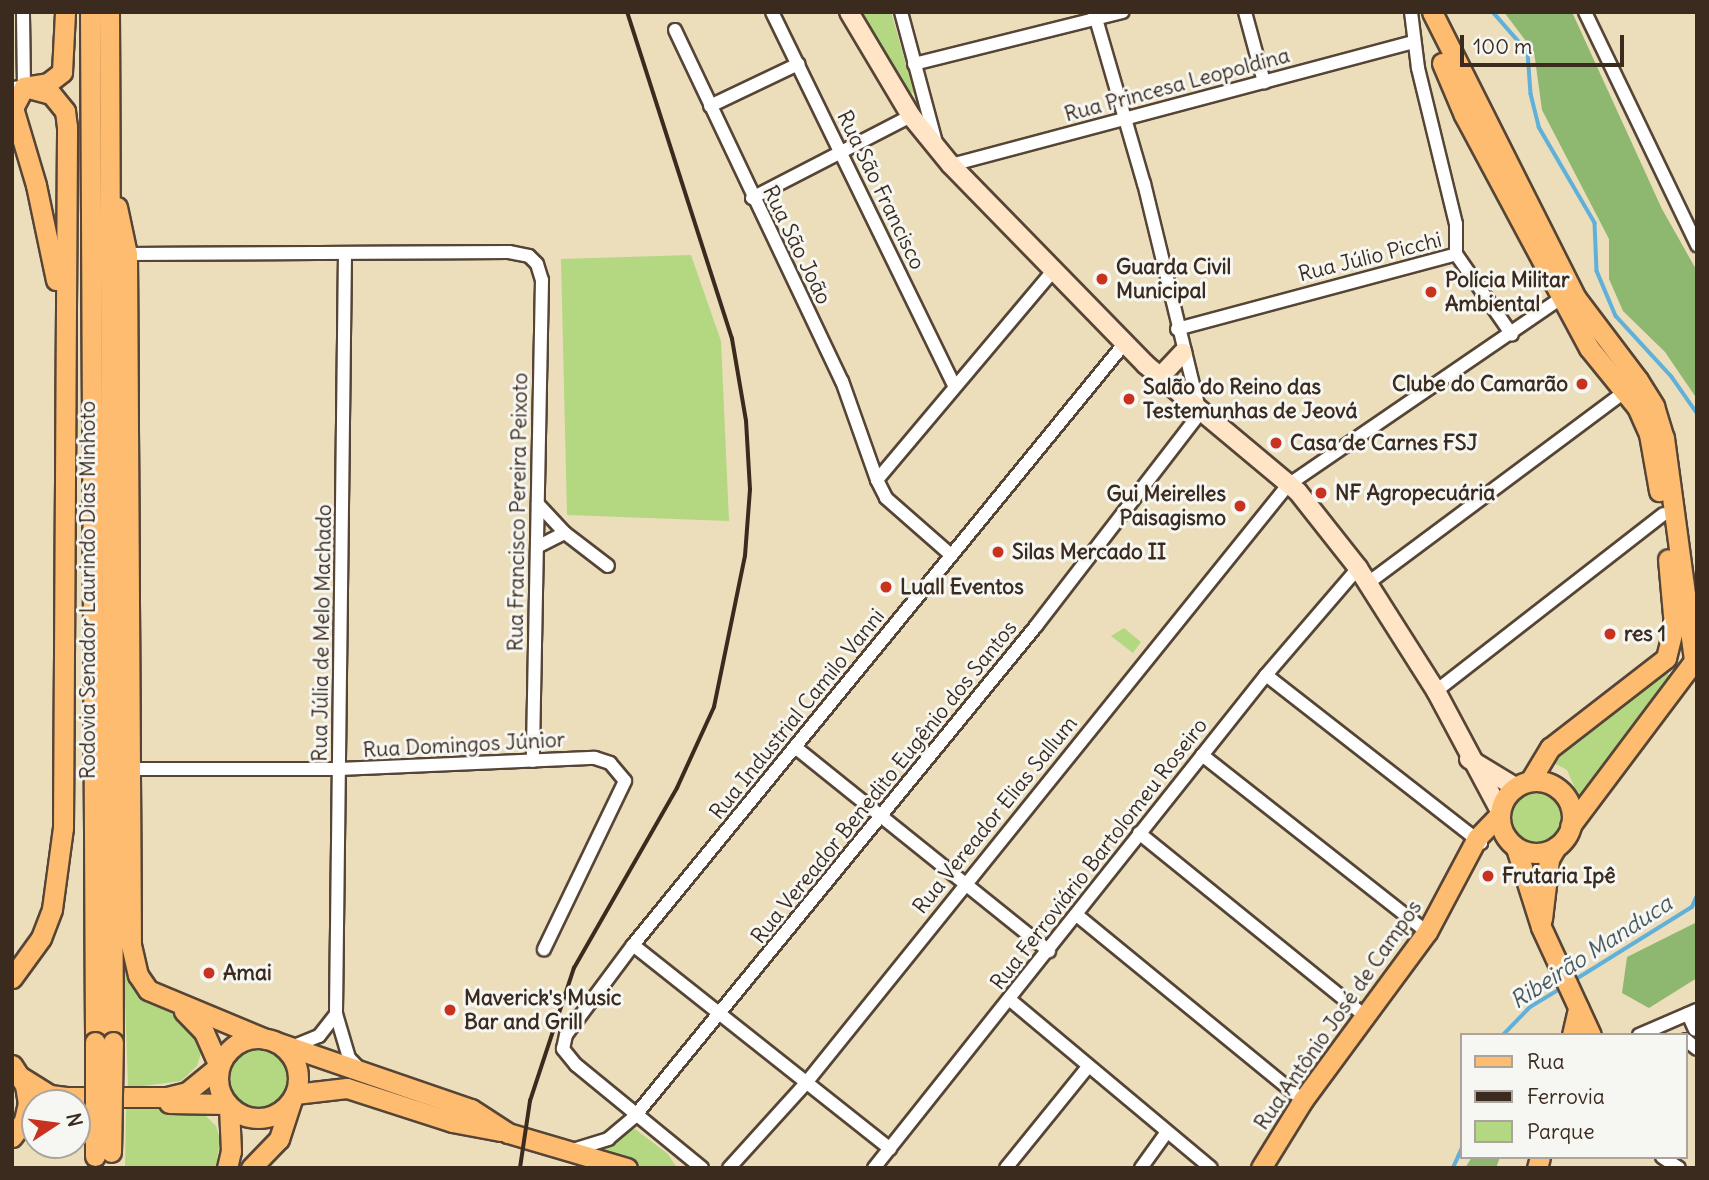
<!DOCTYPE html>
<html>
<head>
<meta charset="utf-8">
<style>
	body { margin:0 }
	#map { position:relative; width:1709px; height:1180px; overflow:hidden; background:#ecdebb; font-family:Delius,sans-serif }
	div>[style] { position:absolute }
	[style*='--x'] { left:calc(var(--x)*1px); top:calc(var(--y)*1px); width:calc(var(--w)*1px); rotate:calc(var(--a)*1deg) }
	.green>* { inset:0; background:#b3d881 }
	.round { border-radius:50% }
	.forest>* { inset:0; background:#8eb86f }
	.stream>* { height:3.5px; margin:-1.75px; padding:0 1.75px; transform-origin:1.75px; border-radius:1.75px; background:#60b0da }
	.roads { filter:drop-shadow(2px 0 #564536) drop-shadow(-2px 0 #564536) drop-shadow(0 2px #564536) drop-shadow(0 -2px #564536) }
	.street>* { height:12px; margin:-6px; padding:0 6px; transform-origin:6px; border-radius:6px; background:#fff }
	.secondary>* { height:18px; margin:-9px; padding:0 9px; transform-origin:9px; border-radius:9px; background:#ffe4c6 }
	.primary>* { height:19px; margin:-9.5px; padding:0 9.5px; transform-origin:9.5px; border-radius:9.5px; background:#febc70 }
	.primary>.ring { margin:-9.5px; padding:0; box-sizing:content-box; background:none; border:19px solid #febc70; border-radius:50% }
	.rail>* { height:3.5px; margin:-1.75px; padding:0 1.75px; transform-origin:1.75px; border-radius:1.75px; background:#3b2a1e }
	.bridges { filter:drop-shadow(2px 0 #564536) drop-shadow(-2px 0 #564536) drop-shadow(0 2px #564536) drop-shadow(0 -2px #564536) }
	.primary-bridge>* { height:19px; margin:-9.5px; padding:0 9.5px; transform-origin:9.5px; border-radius:9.5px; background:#febc70 }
	.dots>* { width:19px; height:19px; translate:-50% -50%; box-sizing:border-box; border:4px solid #f6f6f2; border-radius:50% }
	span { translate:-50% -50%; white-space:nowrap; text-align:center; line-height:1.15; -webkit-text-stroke:6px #f6f6f2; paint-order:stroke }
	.street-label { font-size:21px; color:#3b2a1e }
	.poi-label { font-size:21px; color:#3b2a1e; font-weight:700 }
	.left { translate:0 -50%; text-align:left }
	.right { translate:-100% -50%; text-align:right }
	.water-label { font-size:23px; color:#485960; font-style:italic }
	.frame { position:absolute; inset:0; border:14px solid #3b2a1e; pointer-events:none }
	.legend { position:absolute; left:1460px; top:1033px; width:228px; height:126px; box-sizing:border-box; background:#f6f6f2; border:2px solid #aba49d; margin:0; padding:9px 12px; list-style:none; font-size:21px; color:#3b2a1e }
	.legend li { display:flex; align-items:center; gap:14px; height:35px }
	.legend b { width:35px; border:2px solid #aba49d }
	.north { position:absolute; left:21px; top:1089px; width:70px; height:70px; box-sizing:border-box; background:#f6f6f2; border:2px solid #aba49d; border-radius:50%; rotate:77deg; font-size:19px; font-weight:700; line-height:28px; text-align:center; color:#3b2a1e }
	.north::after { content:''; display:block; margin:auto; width:24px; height:32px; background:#c8321e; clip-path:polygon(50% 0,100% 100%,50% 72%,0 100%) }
	.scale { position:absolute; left:1460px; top:35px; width:164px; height:32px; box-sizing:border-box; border:4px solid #3b2a1e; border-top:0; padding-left:9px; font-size:21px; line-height:24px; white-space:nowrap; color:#3b2a1e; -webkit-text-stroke:5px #f6f6f2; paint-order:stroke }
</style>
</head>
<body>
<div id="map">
	<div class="green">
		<div style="clip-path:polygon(861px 12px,891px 12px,914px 93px,907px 94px)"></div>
		<div style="clip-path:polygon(691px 255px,721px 341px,729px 521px,567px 515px,561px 259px)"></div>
		<div style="clip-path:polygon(1124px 628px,1141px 642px,1133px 653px,1111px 636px)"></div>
		<div style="clip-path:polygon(1667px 671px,1670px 678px,1580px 800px,1567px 770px,1550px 761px)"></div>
		<div class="round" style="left:1510px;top:790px;width:52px;height:52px"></div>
		<div style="clip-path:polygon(124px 965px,146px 1000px,183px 1016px,203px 1047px,197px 1066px,181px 1081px,128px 1088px)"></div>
		<div class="round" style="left:223px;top:1045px;width:68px;height:68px"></div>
		<div style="clip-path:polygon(185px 1108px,202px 1112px,216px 1126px,220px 1139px,216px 1168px,125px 1168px,126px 1109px)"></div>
		<div style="clip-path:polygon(635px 1129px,668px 1154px,677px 1168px,646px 1168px,595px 1150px)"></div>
	</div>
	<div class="forest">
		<div style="clip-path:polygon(1504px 12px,1572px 12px,1662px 209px,1697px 271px,1697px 399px,1665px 352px,1623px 311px,1609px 279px,1609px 239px,1542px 110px,1534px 52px)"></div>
		<div style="clip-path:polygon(1697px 922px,1697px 978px,1649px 1008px,1622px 993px,1627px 957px)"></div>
		<div style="clip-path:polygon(1472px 1157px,1500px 1157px,1496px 1168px,1465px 1168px)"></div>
	</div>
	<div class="stream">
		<div style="--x:1493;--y:12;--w:53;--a:48.8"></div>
		<div style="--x:1528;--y:52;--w:42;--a:85.9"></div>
		<div style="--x:1531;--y:94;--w:34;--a:76"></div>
		<div style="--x:1539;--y:127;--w:111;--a:59.7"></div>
		<div style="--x:1595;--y:223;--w:48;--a:87.6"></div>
		<div style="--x:1597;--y:271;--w:49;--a:67.1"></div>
		<div style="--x:1616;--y:316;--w:83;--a:47.4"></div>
		<div style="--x:1672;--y:377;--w:44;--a:55.2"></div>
		<div style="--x:1573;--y:981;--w:140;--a:-31.9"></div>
		<div style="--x:1692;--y:907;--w:12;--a:-66"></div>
		<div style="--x:1503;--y:1035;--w:39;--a:-46"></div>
		<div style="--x:1530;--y:1007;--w:39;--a:-31"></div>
		<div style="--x:1453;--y:1168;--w:22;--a:-66"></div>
	</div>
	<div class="roads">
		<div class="street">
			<div style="--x:772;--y:12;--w:415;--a:64"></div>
			<div style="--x:901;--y:12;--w:136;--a:75"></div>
			<div style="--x:1245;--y:12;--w:73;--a:74.8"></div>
			<div style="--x:1585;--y:12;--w:259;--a:64.3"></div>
			<div style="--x:675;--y:30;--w:389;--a:64.6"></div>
			<div style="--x:842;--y:381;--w:105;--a:70.5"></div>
			<div style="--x:877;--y:480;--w:20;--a:63"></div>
			<div style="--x:886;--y:498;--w:86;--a:41.2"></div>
			<div style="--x:914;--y:64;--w:215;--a:-14"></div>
			<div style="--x:12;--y:88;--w:12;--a:-5"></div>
			<div style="--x:24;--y:87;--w:75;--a:-90.8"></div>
			<div style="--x:710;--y:106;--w:98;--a:-25.5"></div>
			<div style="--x:951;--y:165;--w:478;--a:-14.9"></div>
			<div style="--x:752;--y:198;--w:179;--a:-27.3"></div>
			<div style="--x:345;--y:253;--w:761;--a:90.68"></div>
			<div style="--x:336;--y:1014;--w:46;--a:73.5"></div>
			<div style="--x:349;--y:1058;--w:14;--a:45"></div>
			<div style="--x:127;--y:254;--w:382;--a:-0.3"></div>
			<div style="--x:509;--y:252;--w:20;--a:11"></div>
			<div style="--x:529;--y:256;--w:11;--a:45"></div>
			<div style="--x:537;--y:264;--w:17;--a:73"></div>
			<div style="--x:542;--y:280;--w:481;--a:91.1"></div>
			<div style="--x:1456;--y:254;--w:98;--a:55.3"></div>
			<div style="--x:1177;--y:329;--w:289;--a:-15"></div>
			<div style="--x:1456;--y:254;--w:30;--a:-90"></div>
			<div style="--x:1456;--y:224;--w:161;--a:-103.7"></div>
			<div style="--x:1418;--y:68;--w:56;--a:-97.1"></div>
			<div style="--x:877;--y:480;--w:273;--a:-49.9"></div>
			<div style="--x:565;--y:533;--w:54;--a:37.5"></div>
			<div style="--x:537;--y:547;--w:31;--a:-27"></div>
			<div style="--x:565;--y:533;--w:40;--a:-133"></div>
			<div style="--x:1368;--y:583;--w:322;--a:-36.7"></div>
			<div style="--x:1266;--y:675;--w:273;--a:38"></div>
			<div style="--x:1436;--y:691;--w:288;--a:-37.9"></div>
			<div style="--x:795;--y:747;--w:326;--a:38.8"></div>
			<div style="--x:1202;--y:755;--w:286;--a:38.2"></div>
			<div style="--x:129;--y:769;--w:210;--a:0"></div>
			<div style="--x:339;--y:769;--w:256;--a:-2.5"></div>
			<div style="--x:595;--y:758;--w:16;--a:18"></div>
			<div style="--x:610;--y:763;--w:23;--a:50"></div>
			<div style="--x:625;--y:781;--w:187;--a:115.7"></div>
			<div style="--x:1139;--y:833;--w:289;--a:39"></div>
			<div style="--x:1078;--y:916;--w:291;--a:39.3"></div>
			<div style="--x:633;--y:945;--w:328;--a:38.4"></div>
			<div style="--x:1009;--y:999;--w:263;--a:39.9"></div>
			<div style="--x:1688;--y:1014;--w:17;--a:66"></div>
			<div style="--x:1639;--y:1035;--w:63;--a:-23.3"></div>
			<div style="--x:1686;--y:1040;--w:14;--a:39"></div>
			<div style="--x:294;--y:1046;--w:27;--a:-22"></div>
			<div style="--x:319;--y:1036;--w:28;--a:-52"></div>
			<div style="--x:576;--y:1149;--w:34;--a:-17"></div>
			<div style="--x:608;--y:1139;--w:35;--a:-40"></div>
			<div style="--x:635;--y:1116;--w:633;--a:-50.7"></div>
			<div style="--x:1036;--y:626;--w:269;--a:-52.4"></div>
			<div style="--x:1200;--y:413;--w:236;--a:-103.7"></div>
			<div style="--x:1144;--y:184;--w:179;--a:-106.2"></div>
			<div style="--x:1662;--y:1157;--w:20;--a:33"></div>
			<div style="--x:702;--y:1168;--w:163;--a:-140.7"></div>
			<div style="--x:576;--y:1065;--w:21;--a:-129"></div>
			<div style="--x:563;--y:1049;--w:14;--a:-78"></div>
			<div style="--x:566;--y:1035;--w:112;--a:-53.3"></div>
			<div style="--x:633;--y:945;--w:776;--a:-50.75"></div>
			<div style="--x:729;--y:1168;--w:115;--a:-47.8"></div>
			<div style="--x:806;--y:1083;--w:768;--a:-51.13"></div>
			<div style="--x:1288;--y:485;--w:331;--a:-34.4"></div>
			<div style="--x:874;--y:1168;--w:630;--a:-51.51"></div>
			<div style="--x:1266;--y:675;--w:141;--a:-49.3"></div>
			<div style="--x:1006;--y:1168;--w:129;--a:-51"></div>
			<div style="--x:1141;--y:1168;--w:44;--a:-54.2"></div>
		</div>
		<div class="secondary">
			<div style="--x:849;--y:12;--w:121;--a:59.2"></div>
			<div style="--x:911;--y:116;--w:63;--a:50.8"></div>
			<div style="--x:951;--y:165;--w:278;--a:45.7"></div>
			<div style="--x:1145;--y:364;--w:199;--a:39.9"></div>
			<div style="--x:1298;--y:492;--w:97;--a:51.7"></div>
			<div style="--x:1358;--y:568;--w:146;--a:57.6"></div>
			<div style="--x:1436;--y:691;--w:136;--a:61.9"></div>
			<div style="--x:1160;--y:377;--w:33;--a:-47"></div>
			<div style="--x:1469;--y:759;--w:54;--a:31.3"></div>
		</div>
		<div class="primary">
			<div style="--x:90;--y:12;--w:1030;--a:89.72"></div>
			<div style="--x:109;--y:12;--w:1030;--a:89.78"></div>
			<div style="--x:1432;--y:12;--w:320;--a:63.3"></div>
			<div style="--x:1576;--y:298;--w:103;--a:52.9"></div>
			<div style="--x:1638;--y:380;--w:31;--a:58"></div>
			<div style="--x:1654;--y:406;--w:34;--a:73"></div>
			<div style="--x:1664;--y:438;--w:225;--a:82.3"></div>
			<div style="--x:1694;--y:661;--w:206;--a:126.9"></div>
			<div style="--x:1442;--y:63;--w:56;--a:67.1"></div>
			<div style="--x:1464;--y:115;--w:264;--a:61.8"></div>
			<div style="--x:1589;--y:348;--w:76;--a:50.9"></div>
			<div style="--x:1637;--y:407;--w:30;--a:66"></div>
			<div style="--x:1649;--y:434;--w:58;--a:80"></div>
			<div style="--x:117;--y:207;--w:48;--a:78"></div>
			<div style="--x:127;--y:254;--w:691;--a:89.67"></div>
			<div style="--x:131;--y:945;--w:31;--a:77"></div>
			<div style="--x:138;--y:975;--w:18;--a:56"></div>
			<div style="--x:148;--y:990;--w:128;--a:22.6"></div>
			<div style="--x:56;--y:280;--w:97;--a:-101.9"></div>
			<div style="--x:36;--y:185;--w:80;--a:-106.6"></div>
			<div style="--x:13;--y:108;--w:24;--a:-62"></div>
			<div style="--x:24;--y:87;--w:24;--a:-9"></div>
			<div style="--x:48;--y:83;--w:18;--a:-38"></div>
			<div style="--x:62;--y:72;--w:60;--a:-87.1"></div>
			<div class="ring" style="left:1500px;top:781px;width:53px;height:53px"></div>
			<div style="--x:1530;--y:781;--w:39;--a:-59"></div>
			<div style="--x:1550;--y:748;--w:147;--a:-37.8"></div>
			<div style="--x:1666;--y:658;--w:33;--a:-76"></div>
			<div style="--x:1674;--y:626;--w:67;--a:-95.1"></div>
			<div style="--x:1516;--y:848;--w:83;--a:72.4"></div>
			<div style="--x:1541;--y:927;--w:119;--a:65.2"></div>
			<div style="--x:1542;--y:919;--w:60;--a:-83.3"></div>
			<div style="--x:1549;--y:859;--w:14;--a:-60"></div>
			<div style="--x:12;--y:978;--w:49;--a:-54.1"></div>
			<div style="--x:41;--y:938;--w:31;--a:-69"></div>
			<div style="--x:52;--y:909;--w:82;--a:-82.3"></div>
			<div style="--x:63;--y:828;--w:701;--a:-89.67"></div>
			<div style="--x:67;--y:127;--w:16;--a:-97"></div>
			<div style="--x:65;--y:111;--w:22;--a:-129"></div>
			<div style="--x:51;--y:94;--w:28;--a:-165"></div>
			<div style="--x:1572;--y:1035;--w:28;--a:-77"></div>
			<div class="ring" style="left:218px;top:1038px;width:61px;height:61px"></div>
			<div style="--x:273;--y:1041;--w:209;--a:19"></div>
			<div style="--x:471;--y:1109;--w:44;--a:33"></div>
			<div style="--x:508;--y:1133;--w:124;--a:16.4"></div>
			<div style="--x:12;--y:1065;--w:24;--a:57"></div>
			<div style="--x:25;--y:1085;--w:18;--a:81"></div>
			<div style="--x:28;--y:1103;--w:18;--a:103"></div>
			<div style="--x:24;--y:1121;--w:20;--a:127"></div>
			<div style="--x:21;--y:1077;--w:34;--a:32"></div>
			<div style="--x:50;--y:1095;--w:16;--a:7"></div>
			<div style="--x:66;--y:1097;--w:101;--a:0"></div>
			<div style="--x:167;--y:1097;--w:21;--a:-14"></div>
			<div style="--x:187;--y:1092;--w:41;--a:-39.1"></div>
			<div style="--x:219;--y:1066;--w:37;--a:-114"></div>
			<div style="--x:204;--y:1032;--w:29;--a:-134"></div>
			<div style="--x:295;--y:1094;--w:52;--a:-6.6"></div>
			<div style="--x:347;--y:1088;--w:110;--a:17.9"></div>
			<div style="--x:452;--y:1122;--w:49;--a:10.6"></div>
			<div style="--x:169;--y:1103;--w:57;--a:1"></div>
			<div style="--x:227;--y:1168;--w:17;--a:-77"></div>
			<div style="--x:231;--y:1151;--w:44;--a:-92.6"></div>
			<div style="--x:251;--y:1168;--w:40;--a:-46"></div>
			<div style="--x:279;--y:1139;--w:40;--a:-72"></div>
			<div style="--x:1261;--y:1168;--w:80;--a:-58.3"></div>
			<div style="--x:1303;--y:1100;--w:209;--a:-53.6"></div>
			<div style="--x:1427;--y:932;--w:106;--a:-62"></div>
			<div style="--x:1477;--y:838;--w:33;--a:-46"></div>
			<div style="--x:1537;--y:1168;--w:11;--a:-75"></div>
		</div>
	</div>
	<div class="rail">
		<div style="--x:520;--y:1168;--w:68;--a:-81.5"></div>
		<div style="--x:530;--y:1101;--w:140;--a:-71.7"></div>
		<div style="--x:574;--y:968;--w:207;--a:-60.2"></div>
		<div style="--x:677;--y:788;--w:89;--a:-65.4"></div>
		<div style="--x:714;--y:707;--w:154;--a:-78.4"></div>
		<div style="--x:745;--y:556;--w:66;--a:-85.7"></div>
		<div style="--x:750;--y:490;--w:69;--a:-93.3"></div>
		<div style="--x:746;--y:421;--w:83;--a:-99.7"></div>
		<div style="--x:732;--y:339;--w:343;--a:-107.8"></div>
	</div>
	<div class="bridges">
		<div class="primary-bridge">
			<div style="--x:111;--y:1152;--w:110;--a:-89"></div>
			<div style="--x:95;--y:1156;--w:114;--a:-90"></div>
		</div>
	</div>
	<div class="dots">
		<div style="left:1102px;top:279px;background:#c8321e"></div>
		<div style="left:1431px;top:292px;background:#c8321e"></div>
		<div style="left:1582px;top:384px;background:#c8321e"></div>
		<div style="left:1129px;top:399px;background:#c8321e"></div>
		<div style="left:1276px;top:443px;background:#c8321e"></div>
		<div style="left:1321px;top:493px;background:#c8321e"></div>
		<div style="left:1240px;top:506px;background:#c8321e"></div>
		<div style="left:998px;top:552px;background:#c8321e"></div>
		<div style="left:886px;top:587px;background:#c8321e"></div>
		<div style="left:1610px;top:634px;background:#c8321e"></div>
		<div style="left:1488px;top:876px;background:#c8321e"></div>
		<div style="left:209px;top:973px;background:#c8321e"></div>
		<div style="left:450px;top:1010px;background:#c8321e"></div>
	</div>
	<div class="street-label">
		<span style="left:1177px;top:85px;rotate:-15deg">Rua Princesa Leopoldina</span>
		<span style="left:881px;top:190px;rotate:64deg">Rua São Francisco</span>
		<span style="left:797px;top:245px;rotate:64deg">Rua São João</span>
		<span style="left:1370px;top:257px;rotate:-14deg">Rua Júlio Picchi</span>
		<span style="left:518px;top:512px;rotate:-89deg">Rua Francisco Pereira Peixoto</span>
		<span style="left:88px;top:590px;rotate:-90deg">Rodovia Senador Laurindo Dias Minhoto</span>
		<span style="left:322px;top:633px;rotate:-89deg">Rua Júlia de Melo Machado</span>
		<span style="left:797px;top:714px;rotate:-51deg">Rua Industrial Camilo Vanni</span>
		<span style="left:464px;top:745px;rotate:-3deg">Rua Domingos Júnior</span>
		<span style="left:884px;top:782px;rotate:-51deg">Rua Vereador Benedito Eugênio dos Santos</span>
		<span style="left:995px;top:815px;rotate:-51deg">Rua Vereador Elias Sallum</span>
		<span style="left:1099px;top:854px;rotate:-52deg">Rua Ferroviário Bartolomeu Roseiro</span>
		<span style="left:1338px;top:1015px;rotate:-55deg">Rua Antônio José de Campos</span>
	</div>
	<div class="poi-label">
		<span class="left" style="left:1116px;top:279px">Guarda Civil<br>Municipal</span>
		<span class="left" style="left:1445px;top:292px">Polícia Militar<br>Ambiental</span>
		<span class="right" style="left:1568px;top:384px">Clube do Camarão</span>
		<span class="left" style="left:1143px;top:399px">Salão do Reino das<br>Testemunhas de Jeová</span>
		<span class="left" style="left:1290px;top:443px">Casa de Carnes FSJ</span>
		<span class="left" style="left:1335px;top:493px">NF Agropecuária</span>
		<span class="right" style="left:1226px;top:506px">Gui Meirelles<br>Paisagismo</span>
		<span class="left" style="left:1012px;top:552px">Silas Mercado II</span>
		<span class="left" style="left:900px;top:587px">Luall Eventos</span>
		<span class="left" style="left:1624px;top:634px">res 1</span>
		<span class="left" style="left:1502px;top:876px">Frutaria Ipê</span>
		<span class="left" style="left:223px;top:973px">Amai</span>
		<span class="left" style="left:464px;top:1010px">Maverick's Music<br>Bar and Grill</span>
	</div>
	<div class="water-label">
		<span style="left:1591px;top:952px;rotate:-33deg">Ribeirão Manduca</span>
	</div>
	<div class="frame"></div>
	<ul class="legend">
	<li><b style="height:9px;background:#febc70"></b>Rua</li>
	<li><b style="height:9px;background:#3b2a1e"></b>Ferrovia</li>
	<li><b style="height:19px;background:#b3d881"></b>Parque</li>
	</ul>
	<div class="north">N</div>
	<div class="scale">100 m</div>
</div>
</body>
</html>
